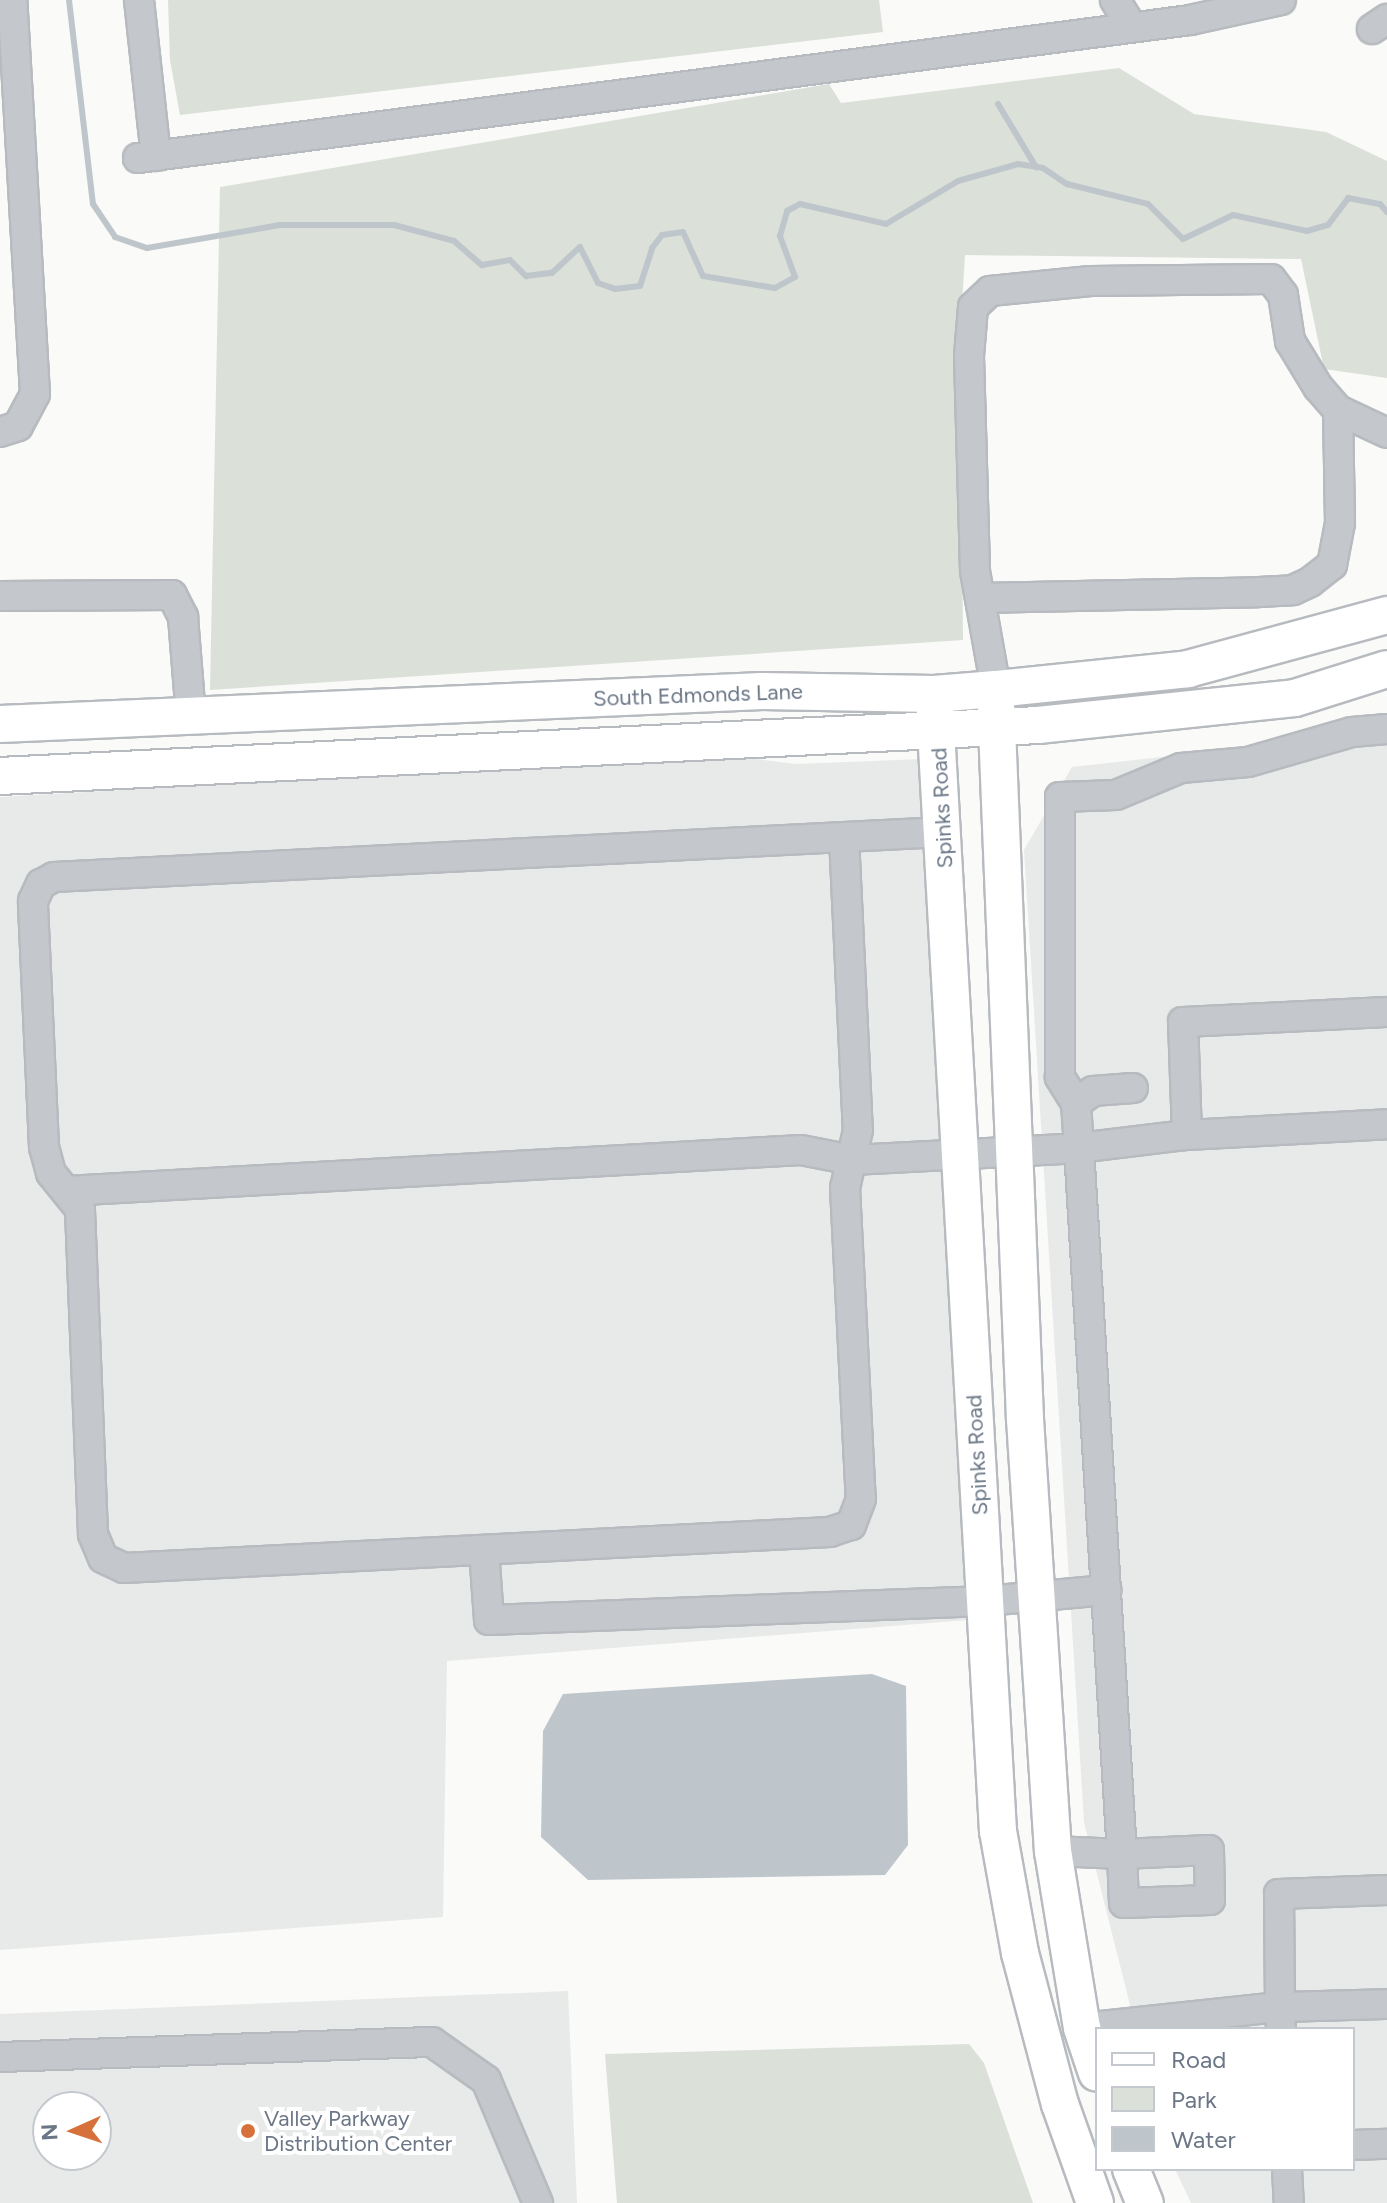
<!DOCTYPE html>
<html>
<head>
<meta charset="utf-8">
<style>
	body { margin:0 }
	#map { position:relative; width:1387px; height:2203px; overflow:hidden; background:#fafaf8; font-family:Figtree,sans-serif }
	div>[style] { position:absolute }
	[style*='--x'] { left:calc(var(--x)*1px); top:calc(var(--y)*1px); width:calc(var(--w)*1px); rotate:calc(var(--a)*1deg) }
	.built>* { inset:0; background:#e8e9e9 }
	.green>* { inset:0; background:#dbe0d9 }
	.water>* { inset:0; background:#bec6cb }
	.stream>* { height:6px; margin:-3px; padding:0 3px; transform-origin:3px; border-radius:3px; background:#bec6cb }
	.roads { filter:drop-shadow(2px 0 #b7bbbf) drop-shadow(-2px 0 #b7bbbf) drop-shadow(0 2px #b7bbbf) drop-shadow(0 -2px #b7bbbf) }
	.minor>* { height:28px; margin:-14px; padding:0 14px; transform-origin:14px; border-radius:14px; background:#c4c7cb }
	.major>* { height:36px; margin:-18px; padding:0 18px; transform-origin:18px; border-radius:18px; background:#fff }
	.dots>* { width:22px; height:22px; translate:-50% -50%; box-sizing:border-box; border:4px solid #fff; border-radius:50% }
	span { translate:-50% -50%; white-space:nowrap; text-align:center; line-height:1.15; -webkit-text-stroke:8px #fff; paint-order:stroke }
	.street-label { font-size:22px; color:#6b7787 }
	.poi-label { font-size:22px; color:#6b7787 }
	.left { translate:0 -50%; text-align:left }
	.legend { position:absolute; left:1095px; top:2027px; width:260px; height:144px; box-sizing:border-box; background:#fff; border:2px solid #c4c9cf; margin:0; padding:10px 14px; list-style:none; font-size:24px; color:#6b7787 }
	.legend li { display:flex; align-items:center; gap:16px; height:40px }
	.legend b { width:40px; border:2px solid #c4c9cf }
	.north { position:absolute; left:32px; top:2091px; width:80px; height:80px; box-sizing:border-box; background:#fff; border:2px solid #c4c9cf; border-radius:50%; rotate:267deg; font-size:22px; font-weight:700; line-height:32px; text-align:center; color:#6b7787 }
	.north::after { content:''; display:block; margin:auto; width:28px; height:36px; background:#d7713b; clip-path:polygon(50% 0,100% 100%,50% 72%,0 100%) }
</style>
</head>
<body>
<div id="map">
	<div class="built">
		<div style="clip-path:polygon(1387px 732px,1387px 2203px,1191px 2203px,1175px 2169px,1353px 2169px,1353px 2029px,1136px 2029px,1084px 1822px,1024px 850px,1072px 767px)"></div>
		<div style="clip-path:polygon(723px 755px,796px 764px,922px 759px,968px 1620px,447px 1661px,443px 1917px,0 1950px,0 797px)"></div>
		<div style="clip-path:polygon(evenodd,568px 1991px,577px 2203px,0 2203px,0 2014px,568px 1991px,48px 2107px,96px 2107px,96px 2155px,48px 2155px,48px 2107px)"></div>
	</div>
	<div class="green">
		<div style="clip-path:polygon(168px 0,879px 0,883px 32px,180px 115px,170px 60px)"></div>
		<div style="clip-path:polygon(1119px 68px,1194px 114px,1326px 132px,1387px 161px,1387px 378px,1324px 369px,1301px 259px,965px 255px,960px 334px,963px 640px,210px 690px,220px 187px,829px 84px,841px 103px)"></div>
		<div style="clip-path:polygon(969px 2044px,984px 2063px,1033px 2203px,617px 2203px,605px 2054px)"></div>
	</div>
	<div class="water">
		<div style="clip-path:polygon(872px 1674px,906px 1686px,908px 1845px,885px 1875px,588px 1880px,541px 1837px,543px 1731px,563px 1694px)"></div>
	</div>
	<div class="stream">
		<div style="--x:69;--y:0;--w:205;--a:83.3"></div>
		<div style="--x:93;--y:204;--w:40;--a:56"></div>
		<div style="--x:115;--y:237;--w:34;--a:19"></div>
		<div style="--x:147;--y:248;--w:135;--a:-9.8"></div>
		<div style="--x:280;--y:225;--w:114;--a:0"></div>
		<div style="--x:394;--y:225;--w:62;--a:14.9"></div>
		<div style="--x:454;--y:241;--w:37;--a:41"></div>
		<div style="--x:482;--y:265;--w:28;--a:-10"></div>
		<div style="--x:510;--y:260;--w:23;--a:45"></div>
		<div style="--x:526;--y:276;--w:26;--a:-7"></div>
		<div style="--x:552;--y:273;--w:38;--a:-43"></div>
		<div style="--x:580;--y:247;--w:40;--a:63.4"></div>
		<div style="--x:598;--y:283;--w:18;--a:19"></div>
		<div style="--x:615;--y:289;--w:25;--a:-7"></div>
		<div style="--x:640;--y:286;--w:40;--a:-72"></div>
		<div style="--x:652;--y:248;--w:16;--a:-52"></div>
		<div style="--x:662;--y:235;--w:21;--a:-8"></div>
		<div style="--x:683;--y:232;--w:48;--a:65.6"></div>
		<div style="--x:703;--y:276;--w:73;--a:9.5"></div>
		<div style="--x:775;--y:288;--w:23;--a:-29"></div>
		<div style="--x:795;--y:277;--w:44;--a:-110.1"></div>
		<div style="--x:780;--y:236;--w:26;--a:-74"></div>
		<div style="--x:787;--y:211;--w:15;--a:-28"></div>
		<div style="--x:800;--y:204;--w:88;--a:13.1"></div>
		<div style="--x:886;--y:224;--w:84;--a:-30.8"></div>
		<div style="--x:958;--y:181;--w:62;--a:-15.8"></div>
		<div style="--x:1018;--y:164;--w:25;--a:9"></div>
		<div style="--x:1043;--y:168;--w:29;--a:34"></div>
		<div style="--x:1067;--y:184;--w:83;--a:13.9"></div>
		<div style="--x:1148;--y:204;--w:49;--a:45"></div>
		<div style="--x:1183;--y:239;--w:55;--a:-25.6"></div>
		<div style="--x:1233;--y:215;--w:76;--a:12.2"></div>
		<div style="--x:1307;--y:231;--w:22;--a:-16"></div>
		<div style="--x:1328;--y:225;--w:34;--a:-53"></div>
		<div style="--x:1348;--y:198;--w:33;--a:11"></div>
		<div style="--x:1380;--y:204;--w:11;--a:49"></div>
		<div style="--x:998;--y:104;--w:74;--a:58.9"></div>
	</div>
	<div class="roads">
		<div class="minor">
			<div style="--x:139;--y:0;--w:157;--a:83.8"></div>
			<div style="--x:1115;--y:0;--w:32;--a:58"></div>
			<div style="--x:1372;--y:29;--w:18;--a:-34"></div>
			<div style="--x:138;--y:158;--w:1061;--a:-7.47"></div>
			<div style="--x:1190;--y:20;--w:93;--a:-12.4"></div>
			<div style="--x:0;--y:432;--w:19;--a:-18"></div>
			<div style="--x:18;--y:426;--w:36;--a:-62"></div>
			<div style="--x:35;--y:394;--w:395;--a:-93.3"></div>
			<div style="--x:0;--y:596;--w:172;--a:-0.3"></div>
			<div style="--x:172;--y:595;--w:25;--a:63"></div>
			<div style="--x:183;--y:617;--w:99;--a:85.4"></div>
			<div style="--x:980;--y:598;--w:279;--a:-1.2"></div>
			<div style="--x:1259;--y:592;--w:34;--a:-3"></div>
			<div style="--x:1293;--y:590;--w:19;--a:-25"></div>
			<div style="--x:1310;--y:582;--w:28;--a:-38"></div>
			<div style="--x:1332;--y:565;--w:43;--a:-79.2"></div>
			<div style="--x:1340;--y:523;--w:113;--a:-91"></div>
			<div style="--x:996;--y:689;--w:120;--a:-100.1"></div>
			<div style="--x:975;--y:571;--w:215;--a:-91.6"></div>
			<div style="--x:969;--y:356;--w:49;--a:-85.3"></div>
			<div style="--x:973;--y:307;--w:23;--a:-43"></div>
			<div style="--x:990;--y:291;--w:101;--a:-5.7"></div>
			<div style="--x:1091;--y:281;--w:180;--a:-0.6"></div>
			<div style="--x:1271;--y:279;--w:20;--a:53"></div>
			<div style="--x:1283;--y:295;--w:47;--a:81.3"></div>
			<div style="--x:1290;--y:341;--w:54;--a:58.7"></div>
			<div style="--x:1318;--y:387;--w:30;--a:49"></div>
			<div style="--x:1338;--y:410;--w:54;--a:25.1"></div>
			<div style="--x:844;--y:837;--w:293;--a:87.3"></div>
			<div style="--x:858;--y:1130;--w:59;--a:102.6"></div>
			<div style="--x:845;--y:1188;--w:311;--a:87.1"></div>
			<div style="--x:861;--y:1499;--w:28;--a:111"></div>
			<div style="--x:851;--y:1525;--w:22;--a:162"></div>
			<div style="--x:830;--y:1532;--w:707;--a:177.08"></div>
			<div style="--x:124;--y:1568;--w:23;--a:-155"></div>
			<div style="--x:103;--y:1558;--w:26;--a:-113"></div>
			<div style="--x:93;--y:1534;--w:325;--a:-92.3"></div>
			<div style="--x:80;--y:1209;--w:46;--a:-128.9"></div>
			<div style="--x:51;--y:1173;--w:27;--a:-105"></div>
			<div style="--x:44;--y:1147;--w:246;--a:-92.6"></div>
			<div style="--x:33;--y:901;--w:19;--a:-65"></div>
			<div style="--x:41;--y:884;--w:15;--a:-28"></div>
			<div style="--x:54;--y:877;--w:791;--a:-2.9"></div>
			<div style="--x:844;--y:837;--w:99;--a:-2.9"></div>
			<div style="--x:1076;--y:1103;--w:21;--a:-35"></div>
			<div style="--x:1093;--y:1091;--w:40;--a:-4.3"></div>
			<div style="--x:1187;--y:1135;--w:200;--a:-3.1"></div>
			<div style="--x:66;--y:1191;--w:736;--a:-3.19"></div>
			<div style="--x:801;--y:1150;--w:52;--a:11.1"></div>
			<div style="--x:852;--y:1160;--w:227;--a:-3"></div>
			<div style="--x:1079;--y:1148;--w:45;--a:-93.8"></div>
			<div style="--x:1076;--y:1103;--w:31;--a:-122"></div>
			<div style="--x:1060;--y:1077;--w:280;--a:-90"></div>
			<div style="--x:1060;--y:797;--w:56;--a:-2"></div>
			<div style="--x:1116;--y:795;--w:70;--a:-22.6"></div>
			<div style="--x:1181;--y:768;--w:67;--a:-5.1"></div>
			<div style="--x:1248;--y:762;--w:108;--a:-16.1"></div>
			<div style="--x:1352;--y:732;--w:35;--a:-5"></div>
			<div style="--x:484;--y:1550;--w:70;--a:85.9"></div>
			<div style="--x:489;--y:1620;--w:497;--a:-2.2"></div>
			<div style="--x:986;--y:1601;--w:121;--a:-5.2"></div>
			<div style="--x:1053;--y:1851;--w:69;--a:2.5"></div>
			<div style="--x:1122;--y:1854;--w:87;--a:-2.6"></div>
			<div style="--x:1209;--y:1850;--w:50;--a:88.9"></div>
			<div style="--x:1210;--y:1900;--w:86;--a:178"></div>
			<div style="--x:1124;--y:1903;--w:49;--a:-92.3"></div>
			<div style="--x:1122;--y:1854;--w:707;--a:-93.49"></div>
			<div style="--x:1079;--y:1148;--w:109;--a:-6.9"></div>
			<div style="--x:1187;--y:1135;--w:113;--a:-92"></div>
			<div style="--x:1183;--y:1022;--w:204;--a:-2.8"></div>
			<div style="--x:1082;--y:2028;--w:199;--a:-6.1"></div>
			<div style="--x:1280;--y:2007;--w:113;--a:-90.5"></div>
			<div style="--x:1279;--y:1894;--w:108;--a:-2.1"></div>
			<div style="--x:1281;--y:2029;--w:22;--a:-93"></div>
			<div style="--x:1280;--y:2007;--w:107;--a:-1.6"></div>
			<div style="--x:0;--y:2057;--w:432;--a:-2"></div>
			<div style="--x:432;--y:2042;--w:66;--a:35.1"></div>
			<div style="--x:486;--y:2080;--w:134;--a:67.1"></div>
			<div style="--x:1353;--y:2145;--w:34;--a:-2"></div>
			<div style="--x:1287;--y:2169;--w:34;--a:87"></div>
		</div>
		<div class="major">
			<div style="--x:934;--y:694;--w:1139;--a:86.78"></div>
			<div style="--x:998;--y:1831;--w:124;--a:79.8"></div>
			<div style="--x:1020;--y:1953;--w:156;--a:75.2"></div>
			<div style="--x:1060;--y:2104;--w:105;--a:70.5"></div>
			<div style="--x:996;--y:703;--w:717;--a:87.68"></div>
			<div style="--x:1025;--y:1419;--w:433;--a:86.3"></div>
			<div style="--x:1053;--y:1851;--w:179;--a:80.7"></div>
			<div style="--x:1082;--y:2028;--w:47;--a:71.6"></div>
			<div style="--x:0;--y:724;--w:763;--a:-2.48"></div>
			<div style="--x:762;--y:691;--w:172;--a:1"></div>
			<div style="--x:934;--y:694;--w:62;--a:-4.6"></div>
			<div style="--x:996;--y:689;--w:193;--a:-5.9"></div>
			<div style="--x:1188;--y:669;--w:206;--a:-15.2"></div>
			<div style="--x:0;--y:776;--w:1039;--a:-2.81"></div>
			<div style="--x:1038;--y:725;--w:258;--a:-6"></div>
			<div style="--x:1295;--y:698;--w:96;--a:-17.5"></div>
			<div style="--x:1131;--y:2169;--w:37;--a:68"></div>
		</div>
	</div>
	<div class="dots">
		<div style="left:248px;top:2131px;background:#d7713b"></div>
	</div>
	<div class="street-label">
		<span style="left:698px;top:695px;rotate:-2deg">South Edmonds Lane</span>
		<span style="left:942px;top:808px;rotate:-93deg">Spinks Road</span>
		<span style="left:977px;top:1455px;rotate:-93deg">Spinks Road</span>
	</div>
	<div class="poi-label">
		<span class="left" style="left:264px;top:2131px">Valley Parkway<br>Distribution Center</span>
	</div>
	<ul class="legend">
	<li><b style="height:10px;background:#fff"></b>Road</li>
	<li><b style="height:22px;background:#dbe0d9"></b>Park</li>
	<li><b style="height:22px;background:#bec6cb"></b>Water</li>
	</ul>
	<div class="north">N</div>
</div>
</body>
</html>
